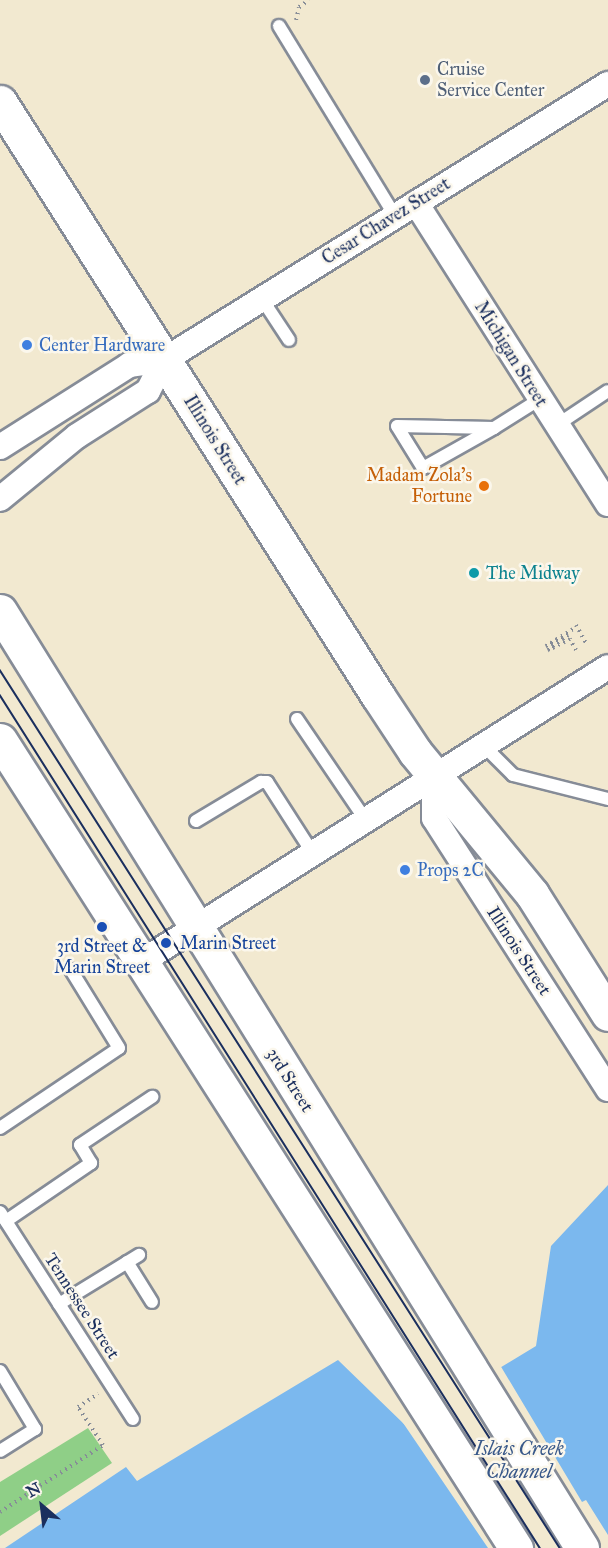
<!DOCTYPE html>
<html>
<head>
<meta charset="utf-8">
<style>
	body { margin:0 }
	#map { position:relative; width:608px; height:1548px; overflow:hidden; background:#f2e9d0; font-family:"IM FELL Great Primer",serif }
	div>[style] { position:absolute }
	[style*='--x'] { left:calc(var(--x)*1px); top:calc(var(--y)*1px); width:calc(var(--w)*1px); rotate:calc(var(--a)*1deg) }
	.green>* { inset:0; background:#8fcf87 }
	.water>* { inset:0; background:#7bb8ee }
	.pier>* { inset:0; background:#f2e9d0 }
	.path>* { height:4px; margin-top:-2px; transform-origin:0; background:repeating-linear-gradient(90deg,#868c97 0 1.5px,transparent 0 6px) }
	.roads { filter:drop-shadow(2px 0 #868c97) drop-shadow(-2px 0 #868c97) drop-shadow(0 2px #868c97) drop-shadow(0 -2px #868c97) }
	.lane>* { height:12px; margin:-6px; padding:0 6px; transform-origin:6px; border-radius:6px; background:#fff }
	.street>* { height:24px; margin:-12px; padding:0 12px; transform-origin:12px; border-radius:12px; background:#fff }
	.secondary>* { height:33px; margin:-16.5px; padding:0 16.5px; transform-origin:16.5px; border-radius:16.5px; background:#fff }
	.primary>* { height:33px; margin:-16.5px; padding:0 16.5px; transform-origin:16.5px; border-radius:16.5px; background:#fff }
	.tram>* { height:1.5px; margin:-0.75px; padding:0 0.75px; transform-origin:0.75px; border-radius:0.75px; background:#1b2f5e }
	.dots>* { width:16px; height:16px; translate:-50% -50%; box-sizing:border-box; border:3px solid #fbf7ec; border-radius:50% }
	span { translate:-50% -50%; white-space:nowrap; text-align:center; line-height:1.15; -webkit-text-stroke:5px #fbf7ec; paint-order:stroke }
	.service-label { font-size:18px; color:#4e5e75 }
	.left { translate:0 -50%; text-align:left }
	.street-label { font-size:18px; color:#1b2f5e }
	.shop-label { font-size:18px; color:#366cbe }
	.food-label { font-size:18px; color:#c56008 }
	.right { translate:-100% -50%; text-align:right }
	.culture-label { font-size:18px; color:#0d838f }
	.transit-label { font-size:18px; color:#164399 }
	.water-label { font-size:20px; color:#385889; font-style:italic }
	.north { position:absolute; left:12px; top:1476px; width:60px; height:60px; -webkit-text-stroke:4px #fbf7ec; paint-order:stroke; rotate:332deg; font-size:16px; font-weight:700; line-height:24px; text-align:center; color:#1b2f5e }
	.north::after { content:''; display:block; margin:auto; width:21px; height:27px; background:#1b2f5e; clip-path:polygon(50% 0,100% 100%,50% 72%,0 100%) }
</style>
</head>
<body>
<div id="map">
	<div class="green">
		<div style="clip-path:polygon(88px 1428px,112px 1463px,0 1536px,0 1482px)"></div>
	</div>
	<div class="water">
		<div style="clip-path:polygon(608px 1185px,608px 1548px,5px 1548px,126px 1467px,137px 1481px,338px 1360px,405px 1425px,536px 1346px,551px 1246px)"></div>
	</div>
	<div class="pier">
		<div style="clip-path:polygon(500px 1365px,582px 1502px,586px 1500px,608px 1535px,608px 1548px,488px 1548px,397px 1414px,406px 1421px)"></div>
	</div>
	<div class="path">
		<div style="--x:296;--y:20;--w:13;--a:-77"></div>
		<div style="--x:299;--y:7;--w:12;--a:-35"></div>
		<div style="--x:576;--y:625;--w:21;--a:61"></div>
		<div style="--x:576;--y:650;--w:13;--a:-119"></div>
		<div style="--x:570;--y:639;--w:25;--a:153"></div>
		<div style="--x:548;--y:650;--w:25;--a:-37"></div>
		<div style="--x:568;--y:635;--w:25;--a:153"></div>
		<div style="--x:546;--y:646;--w:36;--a:-32"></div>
		<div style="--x:0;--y:1512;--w:123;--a:-33"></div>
		<div style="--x:103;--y:1445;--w:45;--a:-123.3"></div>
		<div style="--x:78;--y:1407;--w:24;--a:-33"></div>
	</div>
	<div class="roads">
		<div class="lane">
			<div style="--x:279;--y:26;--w:223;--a:58.6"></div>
			<div style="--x:262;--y:299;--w:49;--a:56.6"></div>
			<div style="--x:557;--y:425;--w:61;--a:-33.7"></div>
			<div style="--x:494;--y:428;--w:81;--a:150.6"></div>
			<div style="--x:423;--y:468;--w:49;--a:-121.8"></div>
			<div style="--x:397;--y:426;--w:97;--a:1.2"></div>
			<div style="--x:494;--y:428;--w:54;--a:-32.2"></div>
			<div style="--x:297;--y:719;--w:121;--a:55.8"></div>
			<div style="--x:482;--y:744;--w:44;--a:45"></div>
			<div style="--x:513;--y:775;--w:98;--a:14.2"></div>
			<div style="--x:196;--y:821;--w:76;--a:-31"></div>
			<div style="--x:261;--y:782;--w:6;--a:0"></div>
			<div style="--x:267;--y:782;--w:83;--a:57.3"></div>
			<div style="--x:0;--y:1128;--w:143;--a:-33.9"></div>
			<div style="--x:119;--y:1048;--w:92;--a:-121.6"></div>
			<div style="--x:0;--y:1212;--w:246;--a:57.3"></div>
			<div style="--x:6;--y:1221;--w:103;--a:-34.3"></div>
			<div style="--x:91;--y:1163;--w:21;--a:-121"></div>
			<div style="--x:80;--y:1145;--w:87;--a:-33.7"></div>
			<div style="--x:127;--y:1262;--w:47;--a:58"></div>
			<div style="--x:59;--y:1304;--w:94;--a:-31.5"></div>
			<div style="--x:0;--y:1371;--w:68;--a:58.9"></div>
			<div style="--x:35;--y:1429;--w:41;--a:147.8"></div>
		</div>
		<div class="street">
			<div style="--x:416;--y:203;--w:357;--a:57.5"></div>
			<div style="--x:0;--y:447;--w:153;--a:-32.4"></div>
			<div style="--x:129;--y:365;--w:35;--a:-8"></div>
			<div style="--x:164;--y:360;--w:523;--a:-31.87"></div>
			<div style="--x:0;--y:499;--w:99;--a:-39.3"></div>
			<div style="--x:77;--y:436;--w:84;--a:-32.4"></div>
			<div style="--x:148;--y:391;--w:35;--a:-63"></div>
			<div style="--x:434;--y:775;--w:43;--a:90"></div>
			<div style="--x:434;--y:818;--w:322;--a:57.3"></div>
			<div style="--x:141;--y:962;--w:552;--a:-32.28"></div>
		</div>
		<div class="secondary">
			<div style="--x:0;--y:102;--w:704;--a:57.53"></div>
			<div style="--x:378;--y:696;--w:67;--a:56.5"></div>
			<div style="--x:415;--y:752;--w:184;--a:50.5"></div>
			<div style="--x:532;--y:894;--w:142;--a:57.7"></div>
		</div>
		<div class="primary">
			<div style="--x:0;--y:611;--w:1103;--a:58.15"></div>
			<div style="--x:0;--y:740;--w:959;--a:57.44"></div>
		</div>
	</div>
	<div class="tram">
		<div style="--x:0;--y:670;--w:1041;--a:57.47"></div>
		<div style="--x:0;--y:695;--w:1010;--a:57.66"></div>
	</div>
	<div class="dots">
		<div style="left:425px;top:80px;background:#5c6f8a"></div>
		<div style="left:27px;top:345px;background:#3f7fe0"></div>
		<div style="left:484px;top:486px;background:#e8710a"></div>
		<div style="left:474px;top:573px;background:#0f9aa8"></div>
		<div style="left:405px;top:870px;background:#3f7fe0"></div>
		<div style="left:102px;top:927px;background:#1a4fb4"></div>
		<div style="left:166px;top:943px;background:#1a4fb4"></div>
	</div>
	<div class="service-label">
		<span class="left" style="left:437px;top:80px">Cruise<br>Service Center</span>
	</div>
	<div class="street-label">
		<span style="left:386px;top:221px;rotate:-32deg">Cesar Chavez Street</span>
		<span style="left:511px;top:354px;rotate:58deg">Michigan Street</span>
		<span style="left:215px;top:440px;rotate:58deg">Illinois Street</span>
		<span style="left:519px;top:951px;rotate:57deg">Illinois Street</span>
		<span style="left:290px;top:1080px;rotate:58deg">3rd Street</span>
		<span style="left:82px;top:1306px;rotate:57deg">Tennessee Street</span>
	</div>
	<div class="shop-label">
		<span class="left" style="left:39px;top:345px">Center Hardware</span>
		<span class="left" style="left:417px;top:870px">Props 2C</span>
	</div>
	<div class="food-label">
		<span class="right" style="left:472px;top:486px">Madam Zola's<br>Fortune</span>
	</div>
	<div class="culture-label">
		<span class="left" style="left:486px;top:573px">The Midway</span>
	</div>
	<div class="transit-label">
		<span class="left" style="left:180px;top:943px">Marin Street</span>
		<span style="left:102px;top:957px">3rd Street &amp;<br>Marin Street</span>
	</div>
	<div class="water-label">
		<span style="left:519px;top:1460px">Islais Creek<br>Channel</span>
	</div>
	<div class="north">N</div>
</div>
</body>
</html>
